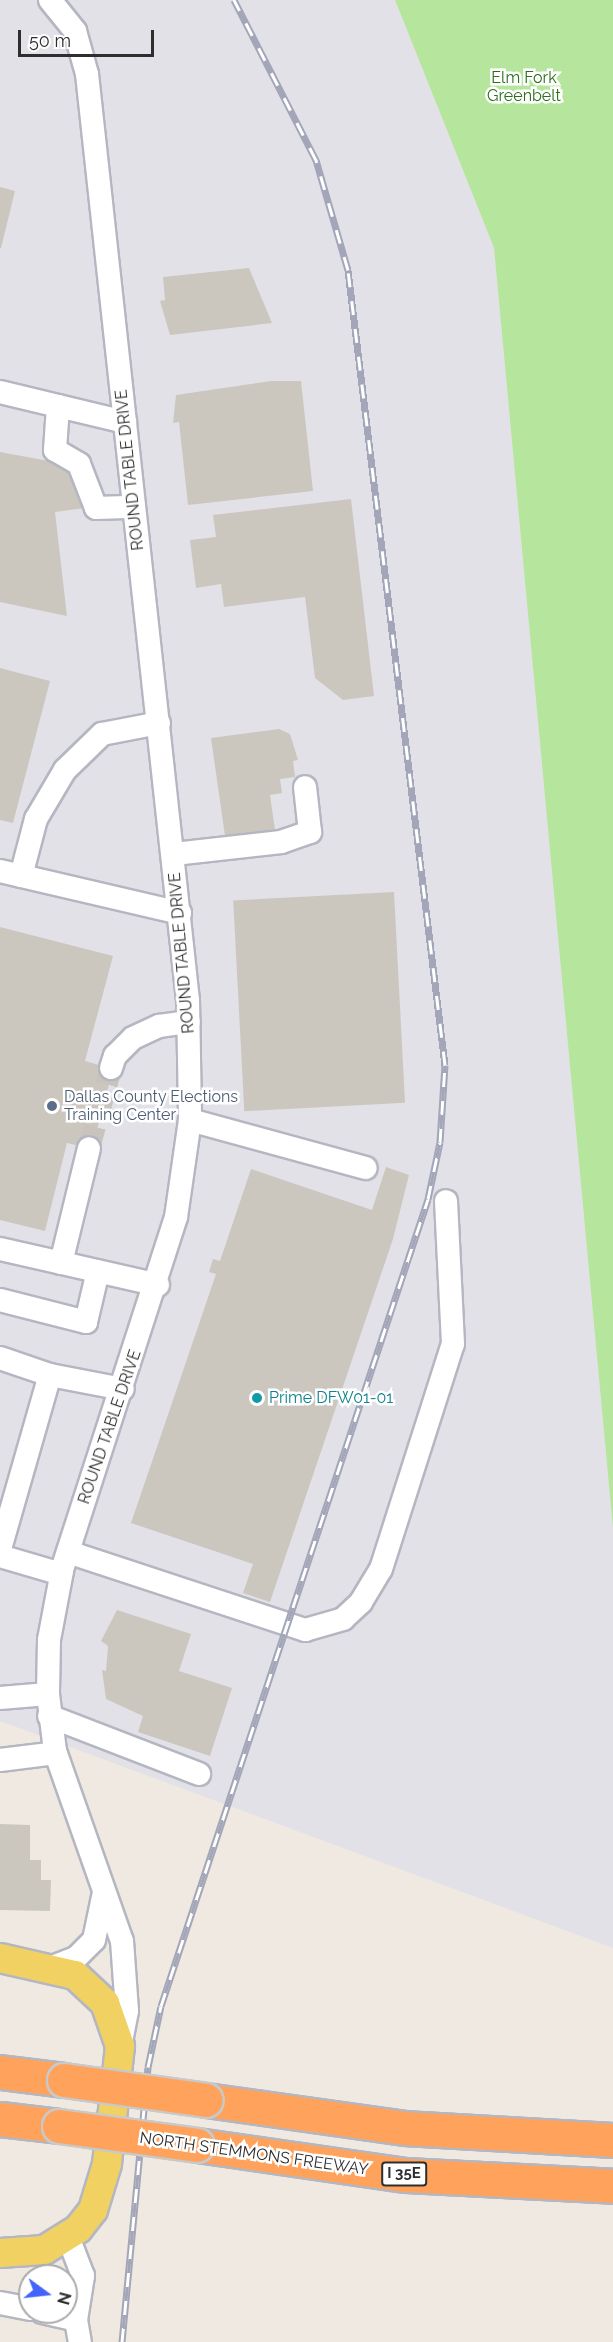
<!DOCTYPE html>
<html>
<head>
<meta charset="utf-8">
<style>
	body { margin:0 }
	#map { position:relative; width:613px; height:2342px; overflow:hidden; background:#efe9e1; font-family:Raleway,sans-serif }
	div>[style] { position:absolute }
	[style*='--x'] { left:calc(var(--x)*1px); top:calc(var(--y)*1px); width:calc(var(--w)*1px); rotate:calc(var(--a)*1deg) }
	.industrial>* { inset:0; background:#e3e1e8 }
	.green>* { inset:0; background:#b6e59e }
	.building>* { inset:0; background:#cbc7bf; transform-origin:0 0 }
	.minor-tunnel>* { height:22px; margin-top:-11px; transform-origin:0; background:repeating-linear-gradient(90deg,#c8c4bd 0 22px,transparent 0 33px) }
	.roads { filter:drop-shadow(2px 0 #b4b7c1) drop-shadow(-2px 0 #b4b7c1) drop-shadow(0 2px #b4b7c1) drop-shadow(0 -2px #b4b7c1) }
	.minor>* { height:22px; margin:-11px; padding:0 11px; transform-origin:11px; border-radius:11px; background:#fff }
	.major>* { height:28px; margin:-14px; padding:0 14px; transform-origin:14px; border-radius:14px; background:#f2d163 }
	.highway>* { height:33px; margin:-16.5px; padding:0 16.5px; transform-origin:16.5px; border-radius:16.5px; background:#ffa35c }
	.rail>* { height:7px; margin-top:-3.5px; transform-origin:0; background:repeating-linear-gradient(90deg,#fff 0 14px,#a3a6b8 0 28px); box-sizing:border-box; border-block:2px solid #a3a6b8 }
	.bridges { filter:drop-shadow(2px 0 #c9c9c9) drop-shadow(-2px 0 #c9c9c9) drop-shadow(0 2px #c9c9c9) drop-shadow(0 -2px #c9c9c9) }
	.highway-bridge>* { height:33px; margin:-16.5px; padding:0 16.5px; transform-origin:16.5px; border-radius:16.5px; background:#ffa35c }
	.dots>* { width:16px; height:16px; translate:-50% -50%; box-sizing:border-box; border:3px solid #fff; border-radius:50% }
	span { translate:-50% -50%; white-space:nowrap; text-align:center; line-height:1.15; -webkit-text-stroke:5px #fff; paint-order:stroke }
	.shield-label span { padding:2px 4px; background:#fff; border:2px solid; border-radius:4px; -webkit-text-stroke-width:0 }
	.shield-label { font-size:15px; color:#2e2e2e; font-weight:700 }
	.park-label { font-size:16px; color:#2c6e1b }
	.street-label { font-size:16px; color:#2e2e2e }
	.service-label { font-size:16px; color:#4e5e75 }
	.left { translate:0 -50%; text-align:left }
	.culture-label { font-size:16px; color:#0d838f }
	.north { position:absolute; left:18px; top:2264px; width:60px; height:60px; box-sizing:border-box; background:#fff; border:2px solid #ababab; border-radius:50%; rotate:105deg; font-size:16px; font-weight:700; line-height:24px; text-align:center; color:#2e2e2e }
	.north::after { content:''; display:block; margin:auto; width:21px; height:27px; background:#4264fb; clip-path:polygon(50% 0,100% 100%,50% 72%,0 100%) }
	.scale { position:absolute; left:18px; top:30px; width:136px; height:27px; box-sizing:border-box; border:3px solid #2e2e2e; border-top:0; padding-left:8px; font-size:18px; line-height:21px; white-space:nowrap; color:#2e2e2e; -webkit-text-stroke:4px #fff; paint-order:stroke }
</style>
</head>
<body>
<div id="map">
	<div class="industrial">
		<div style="clip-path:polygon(0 0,395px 0,494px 248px,613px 1529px,613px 1948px,0 1721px)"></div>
	</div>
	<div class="green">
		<div style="clip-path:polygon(395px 0,613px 0,613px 1529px,494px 248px)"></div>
	</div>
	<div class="building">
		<div style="clip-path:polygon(0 187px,15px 191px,1px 248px,0 248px)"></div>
		<div style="clip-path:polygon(249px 268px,272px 323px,170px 335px,160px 301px,165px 300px,163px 277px)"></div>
		<div style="clip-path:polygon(271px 381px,301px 381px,313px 491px,188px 505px,179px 422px,173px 423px,176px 395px)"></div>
		<div style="clip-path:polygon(0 452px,76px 466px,85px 508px,55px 512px,67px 616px,0 602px)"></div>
		<div style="clip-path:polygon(351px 499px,374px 696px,343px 700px,315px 678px,305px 597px,224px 607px,221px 584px,196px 588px,190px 540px,216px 537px,213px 515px)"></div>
		<div style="clip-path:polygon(0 668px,50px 681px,13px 823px,0 820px)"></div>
		<div style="clip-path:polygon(279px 729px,290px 734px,298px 760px,293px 761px,295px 777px,280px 779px,282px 793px,270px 795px,275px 830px,225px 836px,211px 738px)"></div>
		<div style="left:394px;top:892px;width:211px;height:161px;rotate:87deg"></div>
		<div style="clip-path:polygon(0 927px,113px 956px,85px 1061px,113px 1069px,92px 1149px,67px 1143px,45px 1231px,0 1220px)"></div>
		<div style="clip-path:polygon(386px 1167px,409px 1175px,393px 1239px,270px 1602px,243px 1593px,253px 1564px,131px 1523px,216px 1274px,209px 1272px,213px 1259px,220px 1261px,251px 1169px,372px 1210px)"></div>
		<div style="clip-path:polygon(117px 1610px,191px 1634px,179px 1671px,232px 1688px,210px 1756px,138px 1732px,143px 1716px,106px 1699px,102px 1670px,106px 1671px,108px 1646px,101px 1641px)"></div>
		<div style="clip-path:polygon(0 1824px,30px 1825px,30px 1860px,41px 1860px,41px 1880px,51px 1880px,50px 1911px,0 1910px)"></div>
	</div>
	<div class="minor-tunnel">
		<div style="--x:89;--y:1148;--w:83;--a:-74.6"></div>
	</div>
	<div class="roads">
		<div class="minor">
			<div style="--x:50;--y:0;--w:40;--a:51"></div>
			<div style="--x:75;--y:31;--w:45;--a:74.4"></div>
			<div style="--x:87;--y:74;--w:931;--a:83.78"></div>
			<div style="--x:188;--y:1000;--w:120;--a:89"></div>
			<div style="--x:190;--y:1120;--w:98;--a:98.2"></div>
			<div style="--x:176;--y:1217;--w:372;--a:107.9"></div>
			<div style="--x:62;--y:1571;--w:70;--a:100.7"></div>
			<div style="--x:49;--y:1640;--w:54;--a:91.1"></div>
			<div style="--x:48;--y:1694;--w:57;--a:83"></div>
			<div style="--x:55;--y:1751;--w:201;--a:70.6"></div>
			<div style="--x:122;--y:1941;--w:70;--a:85.9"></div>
			<div style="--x:127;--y:2011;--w:36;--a:101"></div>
			<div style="--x:0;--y:392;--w:129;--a:13.5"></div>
			<div style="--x:58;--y:406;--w:44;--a:93.9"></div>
			<div style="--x:55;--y:450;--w:28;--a:30"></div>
			<div style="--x:79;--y:464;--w:47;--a:68.9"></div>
			<div style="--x:96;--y:508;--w:38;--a:-2"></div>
			<div style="--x:174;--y:854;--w:108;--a:-6.4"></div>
			<div style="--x:281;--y:842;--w:31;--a:-19"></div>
			<div style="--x:310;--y:832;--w:45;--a:-96.3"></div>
			<div style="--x:0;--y:871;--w:185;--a:13.1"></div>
			<div style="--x:21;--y:876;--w:59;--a:-75.3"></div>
			<div style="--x:36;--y:819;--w:57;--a:-59.4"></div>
			<div style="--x:65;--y:770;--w:52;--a:-44.2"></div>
			<div style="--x:102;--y:734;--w:58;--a:-10.9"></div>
			<div style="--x:111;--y:1068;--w:13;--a:-72"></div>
			<div style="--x:115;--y:1056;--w:25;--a:-45"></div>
			<div style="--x:133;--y:1038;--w:29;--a:-25"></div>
			<div style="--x:159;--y:1026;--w:30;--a:-8"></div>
			<div style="--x:190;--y:1120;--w:182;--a:15.3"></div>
			<div style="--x:0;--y:1249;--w:162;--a:12.8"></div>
			<div style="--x:61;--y:1263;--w:118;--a:-76.3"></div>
			<div style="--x:0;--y:1300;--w:89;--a:14.3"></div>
			<div style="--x:86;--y:1322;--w:52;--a:-76.8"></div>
			<div style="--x:0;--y:1358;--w:53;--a:18.8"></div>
			<div style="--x:0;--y:1549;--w:181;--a:-74"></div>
			<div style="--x:50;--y:1375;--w:74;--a:10.9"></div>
			<div style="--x:68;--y:1552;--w:250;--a:18.2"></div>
			<div style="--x:305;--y:1630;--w:40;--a:-16"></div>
			<div style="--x:343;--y:1619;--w:25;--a:-43"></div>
			<div style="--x:361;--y:1602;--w:39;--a:-59"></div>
			<div style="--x:381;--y:1569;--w:236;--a:-72.3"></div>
			<div style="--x:453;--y:1344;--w:143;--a:-92.8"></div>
			<div style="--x:0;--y:1556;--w:64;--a:16.4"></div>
			<div style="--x:0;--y:1698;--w:48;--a:-4.8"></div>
			<div style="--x:49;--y:1716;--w:161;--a:21.1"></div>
			<div style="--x:0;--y:1760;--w:56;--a:-7.1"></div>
			<div style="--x:55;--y:1966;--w:22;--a:-21"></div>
			<div style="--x:76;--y:1958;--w:25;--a:-45"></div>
			<div style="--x:94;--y:1940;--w:49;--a:-78.2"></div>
			<div style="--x:0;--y:2303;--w:31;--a:11"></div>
			<div style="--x:42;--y:2312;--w:35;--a:13"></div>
			<div style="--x:76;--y:2320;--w:45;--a:-81"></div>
			<div style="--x:83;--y:2276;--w:42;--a:-111"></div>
			<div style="--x:76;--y:2320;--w:22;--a:80"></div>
		</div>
		<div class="major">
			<div style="--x:0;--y:1958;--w:77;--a:12.8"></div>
			<div style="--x:75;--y:1975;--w:41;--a:43"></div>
			<div style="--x:105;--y:2003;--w:46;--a:70.8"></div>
			<div style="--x:120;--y:2046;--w:119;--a:96.3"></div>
			<div style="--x:107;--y:2164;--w:48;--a:106.9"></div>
			<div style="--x:93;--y:2210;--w:24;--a:128"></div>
			<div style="--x:78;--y:2229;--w:40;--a:148"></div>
			<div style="--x:44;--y:2250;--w:44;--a:176.1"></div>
		</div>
		<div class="highway">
			<div style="--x:0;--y:2072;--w:64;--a:7.1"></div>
			<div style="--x:206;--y:2100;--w:200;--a:8"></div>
			<div style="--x:404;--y:2128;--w:209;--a:3.3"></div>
			<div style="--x:0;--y:2119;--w:59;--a:6.8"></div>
			<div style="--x:197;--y:2145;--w:211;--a:8.2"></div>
			<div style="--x:406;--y:2175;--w:207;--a:3"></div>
		</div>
	</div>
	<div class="rail">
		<div style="--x:122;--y:2342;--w:276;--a:-84.6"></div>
		<div style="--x:148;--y:2067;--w:62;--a:-78"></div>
		<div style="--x:161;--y:2006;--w:850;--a:-71.69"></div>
		<div style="--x:428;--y:1199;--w:58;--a:-78.1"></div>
		<div style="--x:440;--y:1142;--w:77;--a:-86.3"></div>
		<div style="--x:445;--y:1065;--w:801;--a:-96.96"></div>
		<div style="--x:348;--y:270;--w:115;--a:-106.2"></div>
		<div style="--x:316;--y:160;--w:180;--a:-117.1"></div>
	</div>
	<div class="bridges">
		<div class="highway-bridge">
			<div style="--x:64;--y:2080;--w:143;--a:8"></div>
			<div style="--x:59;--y:2126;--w:139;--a:7.8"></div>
		</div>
	</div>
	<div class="dots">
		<div style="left:52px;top:1106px;background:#5c6f8a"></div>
		<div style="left:257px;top:1398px;background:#0f9aa8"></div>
	</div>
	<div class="shield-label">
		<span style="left:404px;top:2174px">I 35E</span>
	</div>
	<div class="park-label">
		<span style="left:524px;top:87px">Elm Fork<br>Greenbelt</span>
	</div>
	<div class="street-label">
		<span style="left:130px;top:470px;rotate:-96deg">ROUND TABLE DRIVE</span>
		<span style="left:182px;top:953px;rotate:-95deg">ROUND TABLE DRIVE</span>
		<span style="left:110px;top:1427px;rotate:-71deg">ROUND TABLE DRIVE</span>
		<span style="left:254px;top:2154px;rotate:8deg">NORTH STEMMONS FREEWAY</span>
	</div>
	<div class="service-label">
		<span class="left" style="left:64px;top:1106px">Dallas County Elections<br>Training Center</span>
	</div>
	<div class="culture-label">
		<span class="left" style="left:269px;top:1398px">Prime DFW01-01</span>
	</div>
	<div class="north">N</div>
	<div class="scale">50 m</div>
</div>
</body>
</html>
